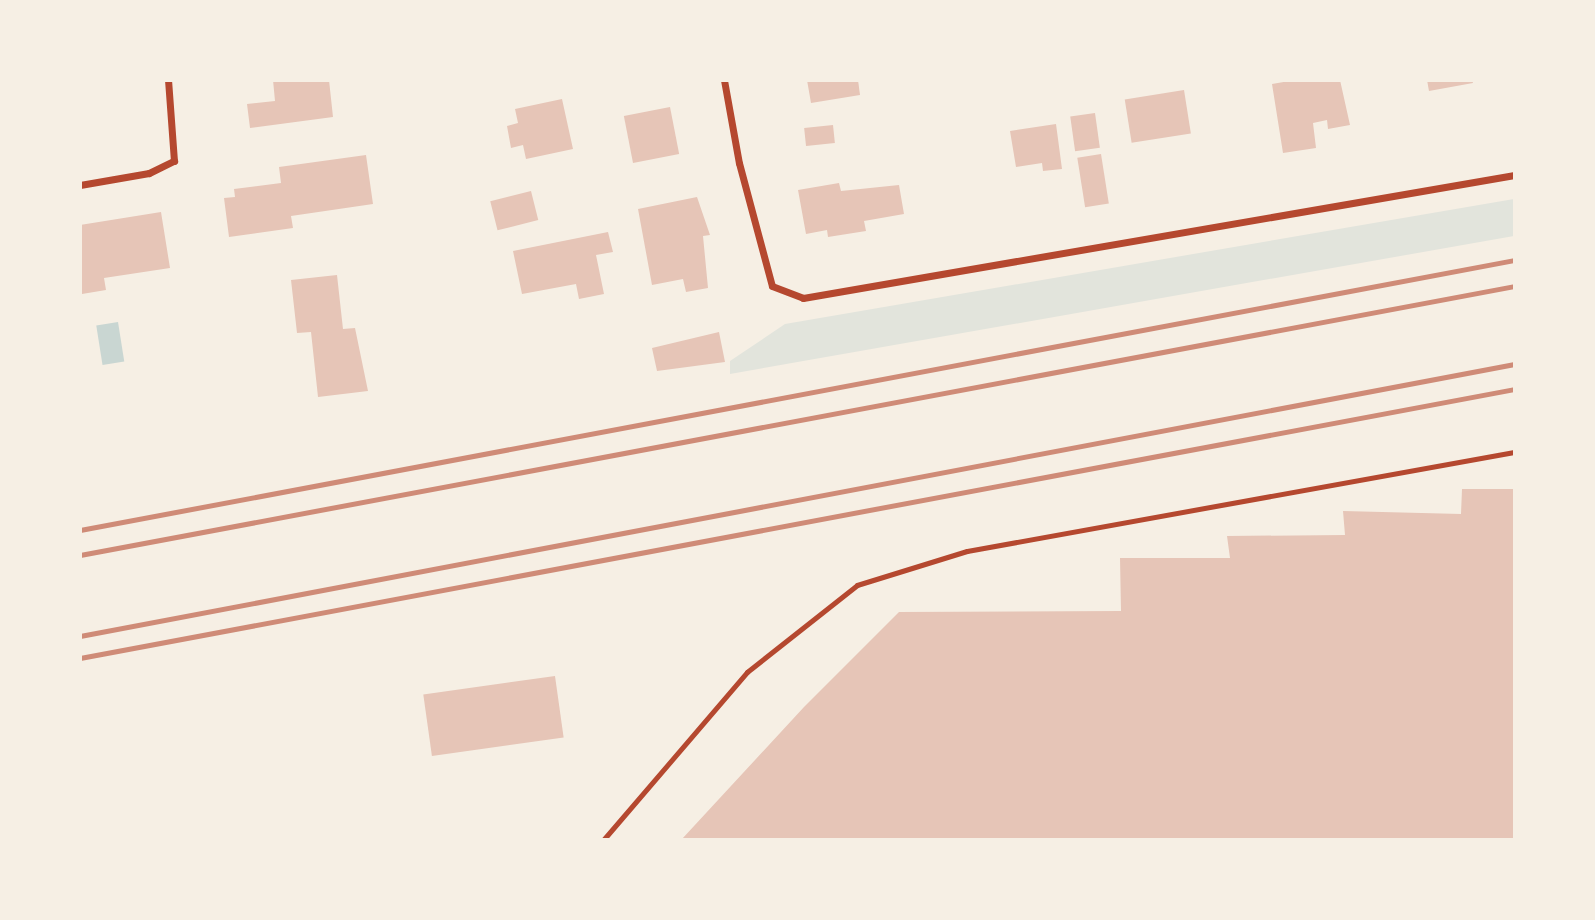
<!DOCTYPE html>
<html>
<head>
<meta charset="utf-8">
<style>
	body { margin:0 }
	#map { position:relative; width:1595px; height:920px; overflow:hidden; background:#f6efe4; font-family:"Work Sans",sans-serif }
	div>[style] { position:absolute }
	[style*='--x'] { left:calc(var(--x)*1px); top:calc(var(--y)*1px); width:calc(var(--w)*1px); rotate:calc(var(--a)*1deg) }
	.green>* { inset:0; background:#e2e4dc }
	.water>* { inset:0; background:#c9d6d2; transform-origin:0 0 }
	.building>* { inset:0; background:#e6c5b7; transform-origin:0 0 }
	.service>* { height:5px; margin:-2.5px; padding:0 2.5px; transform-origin:2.5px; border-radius:2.5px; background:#b5482f }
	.minor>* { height:7px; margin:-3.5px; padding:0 3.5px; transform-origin:3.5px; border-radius:3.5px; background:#b5482f }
	.rail>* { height:5px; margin:-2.5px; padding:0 2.5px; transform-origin:2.5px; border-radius:2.5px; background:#cf8b77 }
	span { translate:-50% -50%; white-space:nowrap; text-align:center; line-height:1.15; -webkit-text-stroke:5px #f6efe4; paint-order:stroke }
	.frame { position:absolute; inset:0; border:82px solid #f6efe4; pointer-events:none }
</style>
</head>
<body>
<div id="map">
	<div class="green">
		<div style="clip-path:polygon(1514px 199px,1514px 236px,730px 374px,730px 361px,785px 324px)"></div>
	</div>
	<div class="water">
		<div style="left:118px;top:322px;width:40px;height:22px;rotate:81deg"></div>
	</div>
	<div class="building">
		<div style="clip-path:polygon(273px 80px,329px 80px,333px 117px,250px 128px,247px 104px,275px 101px)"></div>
		<div style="clip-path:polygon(807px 80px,858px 80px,860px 95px,811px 103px)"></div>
		<div style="clip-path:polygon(1295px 80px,1340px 80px,1350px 125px,1328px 129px,1327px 120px,1313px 123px,1316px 148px,1283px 153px,1272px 84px)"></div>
		<div style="clip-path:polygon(1427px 80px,1472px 80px,1473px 83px,1429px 91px)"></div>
		<div style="left:1184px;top:90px;width:44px;height:60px;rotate:81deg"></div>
		<div style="clip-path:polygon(562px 99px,573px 149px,526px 159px,523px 145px,511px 148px,507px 126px,518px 123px,515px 109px)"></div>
		<div style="left:670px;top:107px;width:48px;height:47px;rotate:79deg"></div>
		<div style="left:1095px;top:113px;width:35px;height:25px;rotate:82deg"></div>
		<div style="clip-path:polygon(1056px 124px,1062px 169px,1043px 171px,1042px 163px,1016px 167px,1010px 131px)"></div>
		<div style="left:833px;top:125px;width:18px;height:29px;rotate:84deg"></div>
		<div style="left:1101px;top:154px;width:50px;height:24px;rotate:81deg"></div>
		<div style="clip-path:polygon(366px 155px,373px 204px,291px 216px,293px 228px,229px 237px,224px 198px,235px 197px,234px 189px,281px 183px,279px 167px)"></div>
		<div style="clip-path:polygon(839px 183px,841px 191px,899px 185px,904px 214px,864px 221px,866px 231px,828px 237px,827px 230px,806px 234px,798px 190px)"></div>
		<div style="left:531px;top:191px;width:30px;height:42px;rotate:76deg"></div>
		<div style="clip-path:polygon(697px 197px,710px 235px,703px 236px,708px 288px,686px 292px,683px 279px,652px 285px,638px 209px)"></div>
		<div style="clip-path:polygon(161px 212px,170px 268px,104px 278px,106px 290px,82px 294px,80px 225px)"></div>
		<div style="clip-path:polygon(608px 232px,613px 252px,596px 255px,604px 294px,579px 299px,576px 284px,522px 294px,513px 251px)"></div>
		<div style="clip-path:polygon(337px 275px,343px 329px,355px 328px,368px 391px,318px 397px,311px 332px,297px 333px,291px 280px)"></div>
		<div style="clip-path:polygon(719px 332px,725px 362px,657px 371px,652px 348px)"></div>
		<div style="clip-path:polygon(1462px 489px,1514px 489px,1514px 839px,682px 839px,804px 707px,899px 612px,1121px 611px,1120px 558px,1230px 558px,1227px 536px,1345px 535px,1343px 511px,1461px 514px)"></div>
		<div style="left:555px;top:676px;width:62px;height:133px;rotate:82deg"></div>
	</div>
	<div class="service">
		<div style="--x:604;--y:839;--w:220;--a:-49.4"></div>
		<div style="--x:747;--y:672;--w:140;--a:-38.3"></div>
		<div style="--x:857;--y:585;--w:115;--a:-17.2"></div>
		<div style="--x:967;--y:551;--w:556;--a:-10.26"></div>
	</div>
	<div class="minor">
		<div style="--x:724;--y:80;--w:84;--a:79.8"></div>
		<div style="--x:739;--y:163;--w:127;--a:75"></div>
		<div style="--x:772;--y:286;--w:33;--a:21"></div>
		<div style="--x:803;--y:298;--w:722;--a:-9.81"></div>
		<div style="--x:80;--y:185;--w:70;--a:-9.9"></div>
		<div style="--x:149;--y:173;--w:28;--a:-26"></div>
		<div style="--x:174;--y:161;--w:81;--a:-94.2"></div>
	</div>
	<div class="rail">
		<div style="--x:80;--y:530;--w:1459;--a:-10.66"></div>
		<div style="--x:80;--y:555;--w:1459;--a:-10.62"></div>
		<div style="--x:80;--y:636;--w:1460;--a:-10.74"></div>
		<div style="--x:80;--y:658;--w:1459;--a:-10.62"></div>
	</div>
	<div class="frame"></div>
</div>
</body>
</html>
